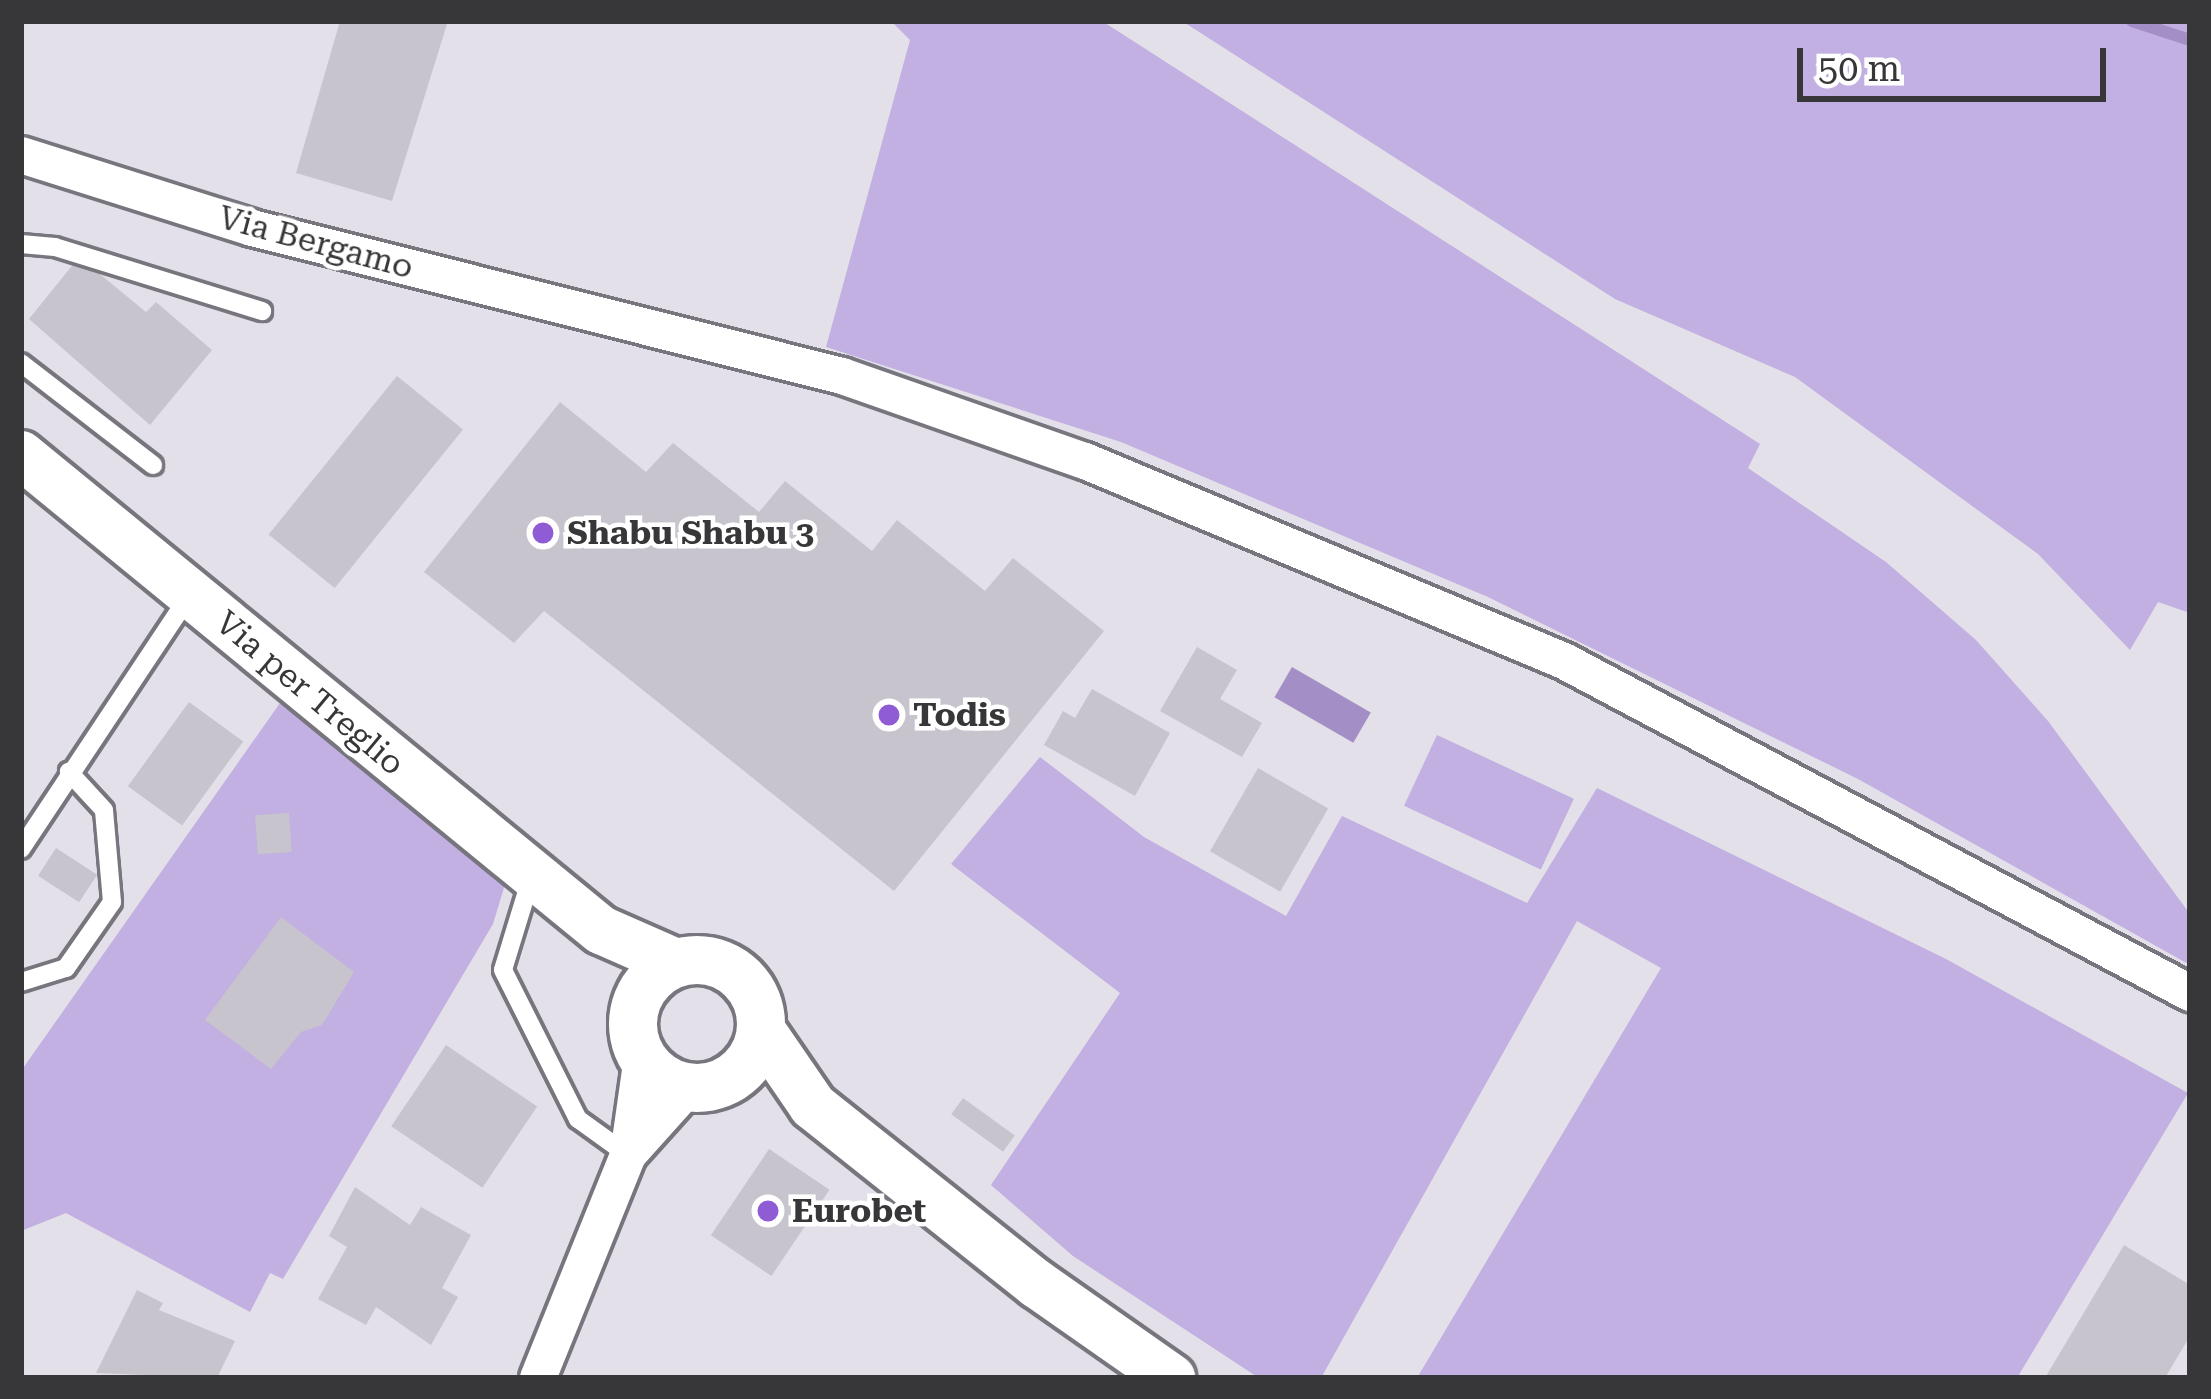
<!DOCTYPE html>
<html>
<head>
<meta charset="utf-8">
<style>
	body { margin:0 }
	#map { position:relative; width:2211px; height:1399px; overflow:hidden; background:#e3e0e9; font-family:"Roboto Serif",serif }
	div>[style] { position:absolute }
	[style*='--x'] { left:calc(var(--x)*1px); top:calc(var(--y)*1px); width:calc(var(--w)*1px); rotate:calc(var(--a)*1deg) }
	.green>* { inset:0; background:#c1b0e1; transform-origin:0 0 }
	.water>* { inset:0; background:#a38fc5; transform-origin:0 0 }
	.stream>* { height:12px; margin:-6px; padding:0 6px; transform-origin:6px; border-radius:6px; background:#a38fc5 }
	.building>* { inset:0; background:#c7c4cd; transform-origin:0 0 }
	.roads { filter:drop-shadow(3px 0 #77757d) drop-shadow(-3px 0 #77757d) drop-shadow(0 3px #77757d) drop-shadow(0 -3px #77757d) }
	.lane>* { height:18px; margin:-9px; padding:0 9px; transform-origin:9px; border-radius:9px; background:#fff }
	.street>* { height:36px; margin:-18px; padding:0 18px; transform-origin:18px; border-radius:18px; background:#fff }
	.secondary>* { height:48px; margin:-24px; padding:0 24px; transform-origin:24px; border-radius:24px; background:#fff }
	.secondary>.ring { margin:-24px; padding:0; box-sizing:content-box; background:none; border:48px solid #fff; border-radius:50% }
	.dots>* { width:33px; height:33px; translate:-50% -50%; box-sizing:border-box; border:6px solid #fff; border-radius:50% }
	span { translate:-50% -50%; white-space:nowrap; text-align:center; line-height:1.15; -webkit-text-stroke:9px #fff; paint-order:stroke }
	.street-label { font-size:33px; color:#373639 }
	.poi-label { font-size:33px; color:#373639; font-weight:700 }
	.left { translate:0 -50%; text-align:left }
	.frame { position:absolute; inset:0; border:24px solid #373639; pointer-events:none }
	.scale { position:absolute; left:1797px; top:48px; width:309px; height:54px; box-sizing:border-box; border:6px solid #373639; border-top:0; padding-left:15px; font-size:36px; line-height:42px; white-space:nowrap; color:#373639; -webkit-text-stroke:9px #fff; paint-order:stroke }
</style>
</head>
<body>
<div id="map">
	<div class="green">
		<div style="clip-path:polygon(891px 21px,1102px 21px,1760px 444px,1748px 468px,1886px 562px,1976px 640px,2048px 721px,2190px 914px,2190px 965px,1858px 779px,1488px 597px,1121px 442px,826px 347px,910px 40px)"></div>
		<div style="clip-path:polygon(1182px 21px,2190px 21px,2190px 613px,2158px 602px,2130px 650px,2038px 554px,1795px 377px,1615px 299px)"></div>
		<div style="clip-path:polygon(280px 703px,506px 881px,493px 924px,283px 1279px,270px 1273px,250px 1312px,66px 1213px,21px 1231px,21px 1071px)"></div>
		<div style="left:1437px;top:735px;width:151px;height:78px;rotate:25deg"></div>
		<div style="clip-path:polygon(1040px 757px,1144px 837px,1286px 916px,1342px 816px,1527px 903px,1597px 788px,1946px 959px,2188px 1093px,2017px 1378px,1417px 1378px,1661px 968px,1577px 921px,1321px 1378px,1259px 1378px,1073px 1256px,991px 1185px,1120px 993px,951px 864px)"></div>
	</div>
	<div class="water">
		<div style="left:1292px;top:667px;width:91px;height:35px;rotate:30deg"></div>
	</div>
	<div class="stream">
		<div style="--x:2132;--y:21;--w:61;--a:18.1"></div>
	</div>
	<div class="building">
		<div style="clip-path:polygon(340px 21px,448px 21px,392px 201px,296px 173px)"></div>
		<div style="clip-path:polygon(79px 257px,146px 312px,156px 302px,212px 350px,150px 425px,29px 319px)"></div>
		<div style="left:397px;top:376px;width:85px;height:204px;rotate:39deg"></div>
		<div style="clip-path:polygon(560px 402px,646px 472px,673px 443px,759px 512px,785px 481px,872px 551px,897px 520px,985px 591px,1013px 558px,1104px 631px,894px 891px,544px 611px,514px 643px,424px 572px)"></div>
		<div style="clip-path:polygon(1197px 647px,1237px 670px,1220px 699px,1262px 723px,1242px 757px,1160px 711px)"></div>
		<div style="clip-path:polygon(1092px 689px,1170px 733px,1135px 796px,1044px 745px,1063px 711px,1075px 718px)"></div>
		<div style="left:189px;top:702px;width:67px;height:104px;rotate:36deg"></div>
		<div style="left:1258px;top:768px;width:81px;height:96px;rotate:30deg"></div>
		<div style="left:289px;top:813px;width:39px;height:34px;rotate:86deg"></div>
		<div style="left:56px;top:848px;width:49px;height:33px;rotate:33deg"></div>
		<div style="clip-path:polygon(281px 917px,354px 972px,322px 1025px,301px 1032px,271px 1069px,205px 1020px)"></div>
		<div style="left:446px;top:1045px;width:110px;height:98px;rotate:34deg"></div>
		<div style="left:963px;top:1098px;width:64px;height:20px;rotate:36deg"></div>
		<div style="left:769px;top:1149px;width:73px;height:104px;rotate:34deg"></div>
		<div style="clip-path:polygon(355px 1187px,410px 1225px,421px 1207px,471px 1235px,442px 1288px,458px 1297px,431px 1345px,376px 1307px,366px 1325px,318px 1299px,347px 1247px,329px 1236px)"></div>
		<div style="clip-path:polygon(2124px 1245px,2190px 1285px,2190px 1336px,2165px 1378px,2045px 1378px)"></div>
		<div style="clip-path:polygon(137px 1290px,163px 1303px,159px 1310px,235px 1341px,217px 1378px,96px 1373px)"></div>
	</div>
	<div class="roads">
		<div class="lane">
			<div style="--x:21;--y:244;--w:34;--a:5"></div>
			<div style="--x:55;--y:247;--w:217;--a:17.2"></div>
			<div style="--x:21;--y:363;--w:167;--a:37.7"></div>
			<div style="--x:21;--y:849;--w:301;--a:-56.4"></div>
			<div style="--x:532;--y:875;--w:99;--a:107"></div>
			<div style="--x:503;--y:970;--w:167;--a:63.3"></div>
			<div style="--x:578;--y:1119;--w:62;--a:35.8"></div>
			<div style="--x:21;--y:982;--w:47;--a:-17.3"></div>
			<div style="--x:66;--y:968;--w:80;--a:-55.1"></div>
			<div style="--x:112;--y:902;--w:92;--a:-95"></div>
			<div style="--x:104;--y:810;--w:52;--a:-132.6"></div>
		</div>
		<div class="street">
			<div style="--x:21;--y:155;--w:242;--a:17.5"></div>
			<div style="--x:252;--y:228;--w:608;--a:14.08"></div>
			<div style="--x:842;--y:376;--w:257;--a:19.3"></div>
			<div style="--x:1085;--y:461;--w:519;--a:22.66"></div>
			<div style="--x:1564;--y:661;--w:709;--a:27.94"></div>
			<div style="--x:628;--y:1155;--w:91;--a:-48.1"></div>
			<div style="--x:538;--y:1378;--w:240;--a:-68"></div>
			<div style="--x:628;--y:1155;--w:99;--a:-81.9"></div>
		</div>
		<div class="secondary">
			<div style="--x:21;--y:455;--w:750;--a:39.32"></div>
			<div style="--x:601;--y:930;--w:82;--a:23.7"></div>
			<div class="ring" style="left:633px;top:960px;width:80px;height:80px"></div>
			<div style="--x:761;--y:1030;--w:92;--a:55.6"></div>
			<div style="--x:813;--y:1106;--w:286;--a:38.5"></div>
			<div style="--x:1037;--y:1284;--w:164;--a:35"></div>
		</div>
	</div>
	<div class="dots">
		<div style="left:543px;top:533px;background:#905cd5"></div>
		<div style="left:889px;top:715px;background:#905cd5"></div>
		<div style="left:768px;top:1211px;background:#905cd5"></div>
	</div>
	<div class="street-label">
		<span style="left:316px;top:242px;rotate:15deg">Via Bergamo</span>
		<span style="left:310px;top:693px;rotate:40deg">Via per Treglio</span>
	</div>
	<div class="poi-label">
		<span class="left" style="left:567px;top:533px">Shabu Shabu 3</span>
		<span class="left" style="left:913px;top:715px">Todis</span>
		<span class="left" style="left:792px;top:1211px">Eurobet</span>
	</div>
	<div class="frame"></div>
	<div class="scale">50 m</div>
</div>
</body>
</html>
